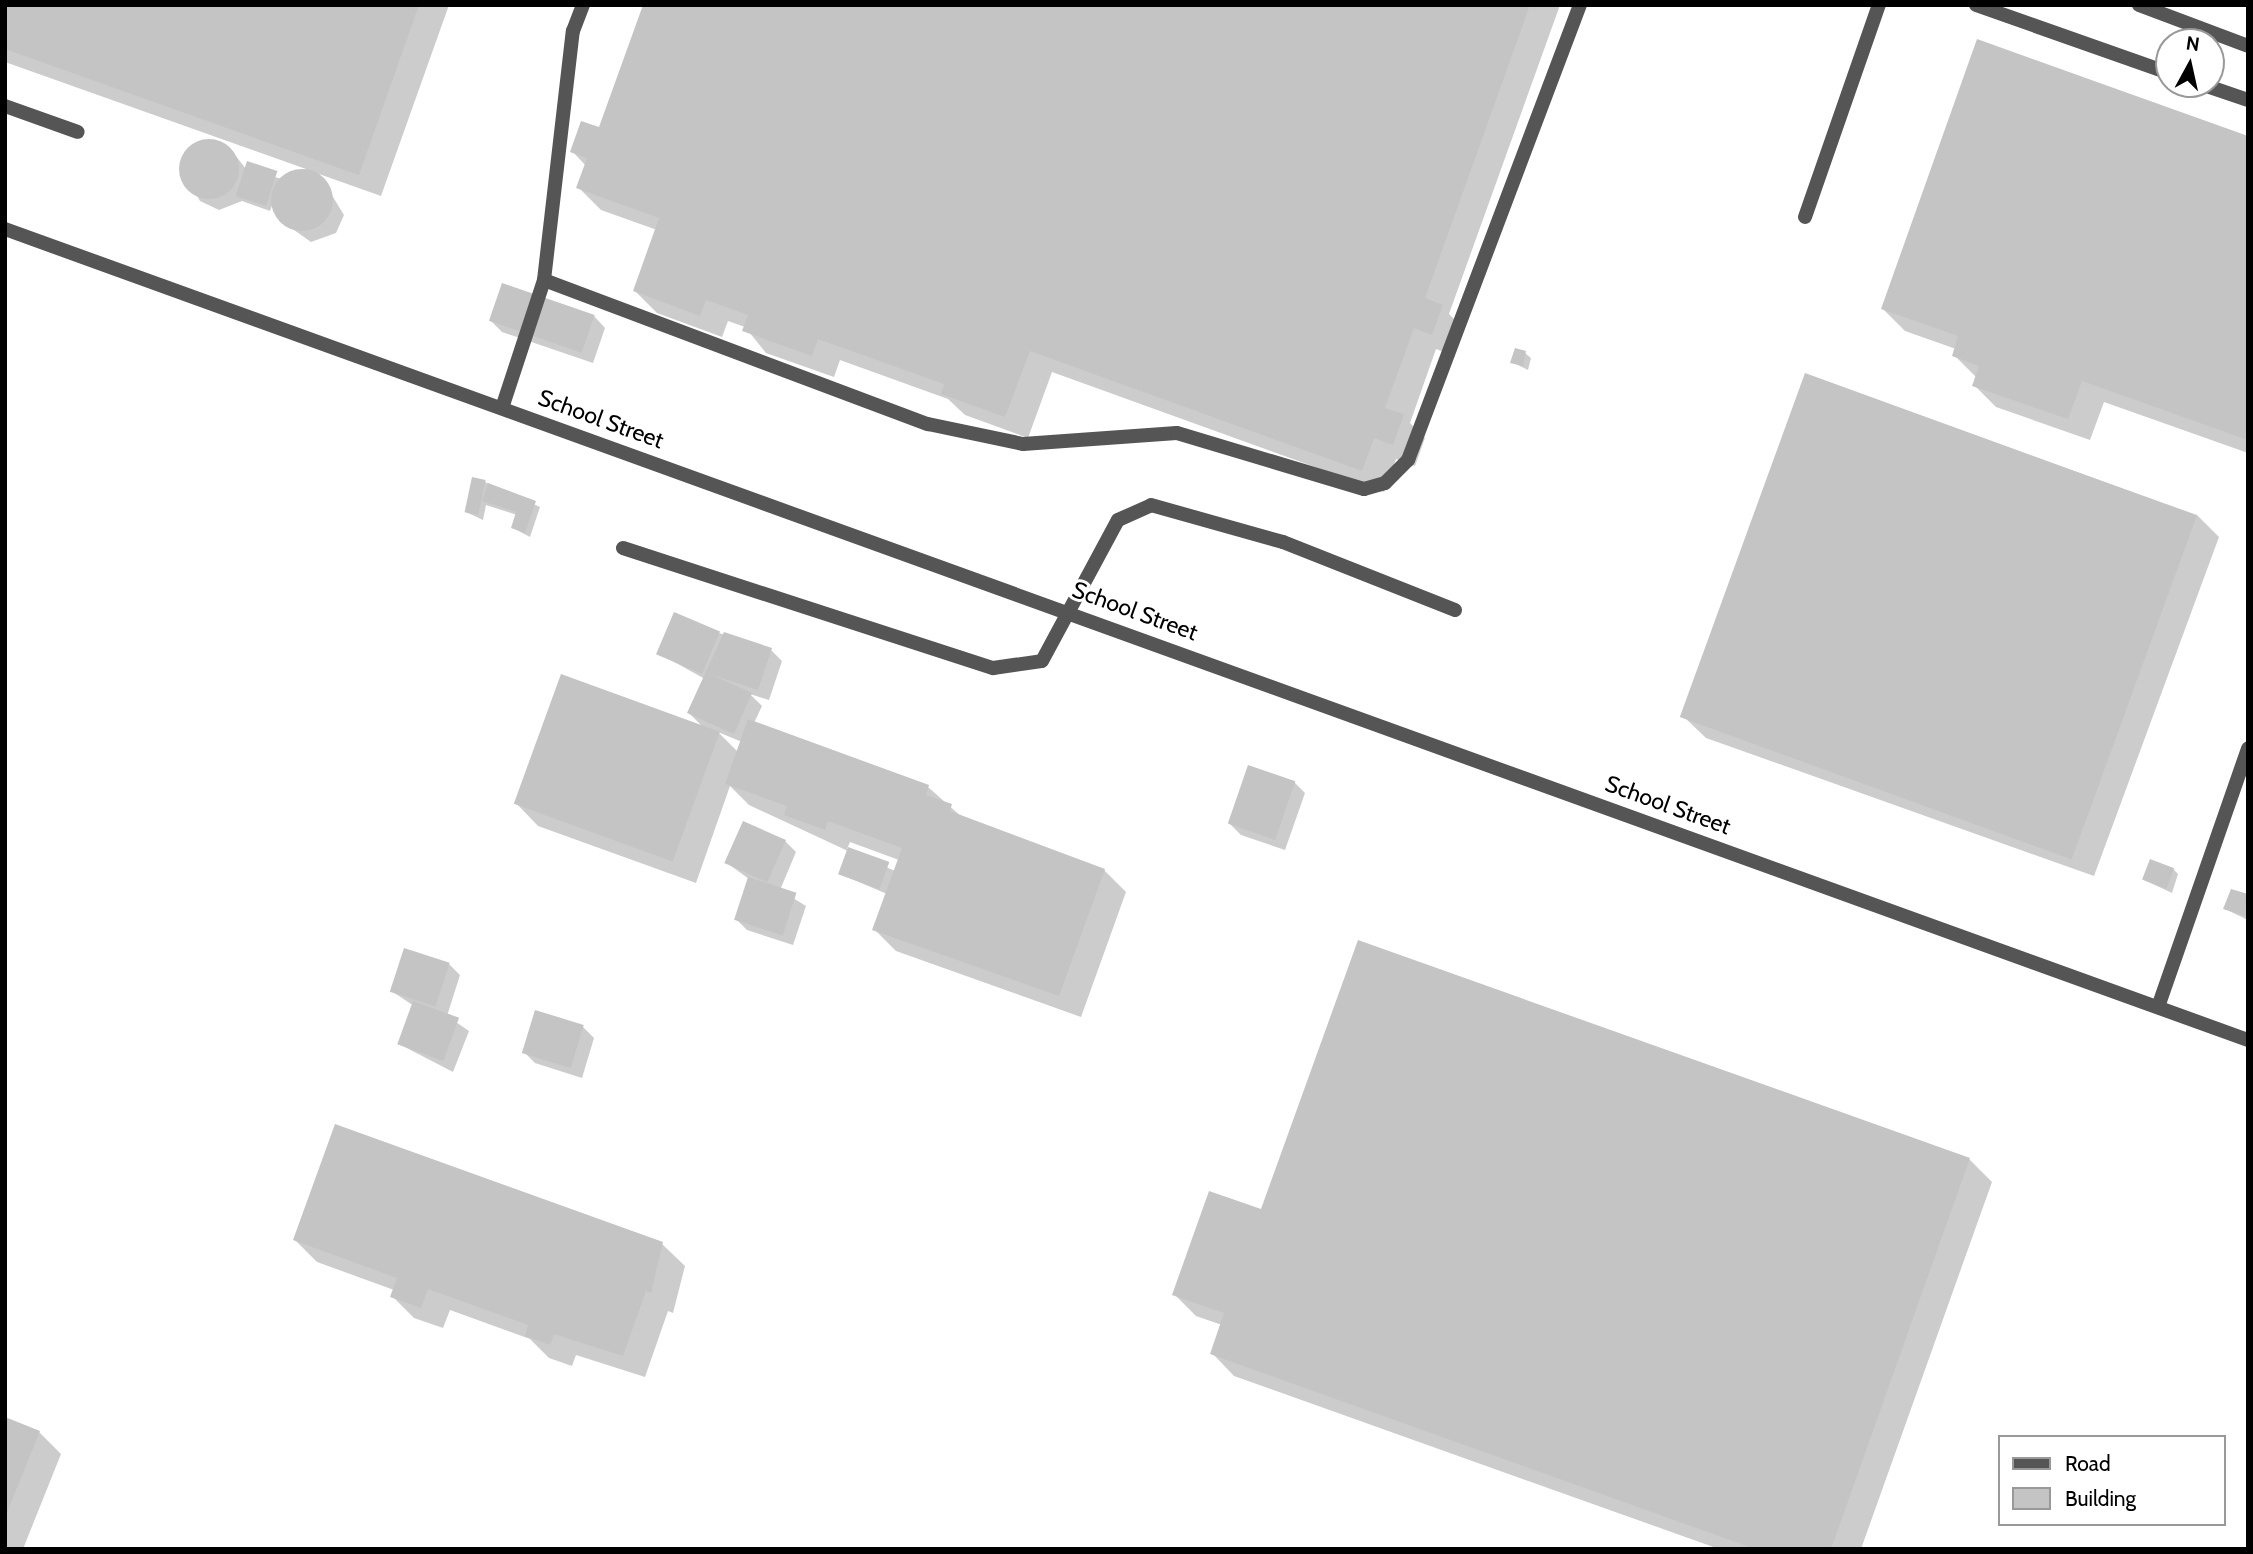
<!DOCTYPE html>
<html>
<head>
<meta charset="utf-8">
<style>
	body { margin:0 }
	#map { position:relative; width:2253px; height:1554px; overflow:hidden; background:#fff; font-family:Cabin,sans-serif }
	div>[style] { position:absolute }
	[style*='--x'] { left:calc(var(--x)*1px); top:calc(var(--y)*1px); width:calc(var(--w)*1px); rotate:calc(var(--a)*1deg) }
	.shadow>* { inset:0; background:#0003 }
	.building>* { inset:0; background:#c4c4c4; transform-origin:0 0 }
	.round { border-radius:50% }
	.lane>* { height:14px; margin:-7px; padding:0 7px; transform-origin:7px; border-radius:7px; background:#555 }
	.street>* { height:14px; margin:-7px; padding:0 7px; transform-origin:7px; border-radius:7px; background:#555 }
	span { translate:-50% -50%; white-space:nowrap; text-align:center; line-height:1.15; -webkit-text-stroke:6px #fff; paint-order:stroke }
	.street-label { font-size:23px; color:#000 }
	.frame { position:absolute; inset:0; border:7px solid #000; pointer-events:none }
	.legend { position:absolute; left:1998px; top:1435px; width:228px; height:91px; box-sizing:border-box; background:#fff; border:2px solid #999; margin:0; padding:9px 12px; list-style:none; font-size:21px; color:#000 }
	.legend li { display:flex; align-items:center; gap:14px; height:35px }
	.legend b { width:35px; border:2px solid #999 }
	.north { position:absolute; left:2155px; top:28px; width:70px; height:70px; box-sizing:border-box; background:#fff; border:2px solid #999; border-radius:50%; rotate:8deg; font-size:19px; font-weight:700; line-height:28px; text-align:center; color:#000 }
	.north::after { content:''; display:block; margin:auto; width:24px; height:32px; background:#000; clip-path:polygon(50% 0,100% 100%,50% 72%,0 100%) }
</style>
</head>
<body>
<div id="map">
	<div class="shadow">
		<div style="clip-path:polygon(5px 5px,449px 5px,381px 196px,319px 174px,344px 215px,336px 233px,311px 242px,280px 220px,275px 197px,270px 211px,242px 201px,219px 210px,200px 201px,180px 165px,189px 147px,208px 140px,232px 151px,246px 169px,282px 179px,306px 169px,5px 62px)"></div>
		<div style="clip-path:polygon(645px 5px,1560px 5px,1449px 314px,1464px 329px,1454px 356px,1436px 349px,1410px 423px,1425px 438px,1415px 466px,1396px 459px,1384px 492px,1052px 372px,1028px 438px,965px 415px,948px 399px,840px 360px,834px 377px,766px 353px,745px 327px,728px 321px,722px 337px,657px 313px,635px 291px,657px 230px,601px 210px,579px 188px,586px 166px,572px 151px,600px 130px)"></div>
		<div style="clip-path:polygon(2248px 138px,2248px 453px,2104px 402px,2090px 440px,1996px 407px,1974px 385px,1977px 378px,1954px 355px,1956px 349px,1905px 331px,1883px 309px)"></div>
		<div style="clip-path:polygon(594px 316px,605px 328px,593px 363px,502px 332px,491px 321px)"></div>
		<div style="clip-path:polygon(1525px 353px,1531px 358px,1528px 370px,1512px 362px)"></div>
		<div style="clip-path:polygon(1806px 375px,2197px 515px,2219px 537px,2094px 876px,1706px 738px,1683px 716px)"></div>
		<div style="clip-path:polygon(485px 482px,540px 507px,530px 537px,513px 528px,517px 515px,486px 505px,483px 520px,466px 512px)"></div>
		<div style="clip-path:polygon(evenodd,719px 633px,771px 650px,782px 661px,769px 700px,750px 694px,762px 706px,754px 723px,928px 787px,963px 818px,1104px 870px,1126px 892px,1081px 1017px,896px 951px,874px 929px,887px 894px,840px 874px,848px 851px,749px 805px,730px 786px,696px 883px,538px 826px,516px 803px,704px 728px,689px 713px,705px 679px,658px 653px,719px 633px,718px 732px,742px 742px,738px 752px,718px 732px,719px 633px,850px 842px,899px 860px,895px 871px,847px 849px,850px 842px)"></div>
		<div style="clip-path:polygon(1294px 782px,1305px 793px,1285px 850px,1241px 835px,1230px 824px)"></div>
		<div style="clip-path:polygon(785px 841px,796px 852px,780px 890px,806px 906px,793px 945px,747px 930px,735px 918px,749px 879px,727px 863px)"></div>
		<div style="clip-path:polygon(2173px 869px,2178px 874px,2172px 893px,2144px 880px)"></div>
		<div style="clip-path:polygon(2232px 891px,2248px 896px,2248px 920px,2225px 909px)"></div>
		<div style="clip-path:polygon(1359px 942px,1970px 1160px,1992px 1182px,1861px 1549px,1719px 1549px,1234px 1376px,1212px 1353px,1222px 1325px,1196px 1316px,1174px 1294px,1262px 1212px)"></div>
		<div style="clip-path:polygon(449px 964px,460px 975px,447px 1016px,469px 1031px,453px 1072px,399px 1044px,414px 1006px,393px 992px)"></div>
		<div style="clip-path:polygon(583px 1027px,594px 1038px,582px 1078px,535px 1063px,524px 1052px)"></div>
		<div style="clip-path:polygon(295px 1240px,662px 1244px,685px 1266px,673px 1313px,668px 1311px,645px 1377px,576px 1355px,572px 1366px,549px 1358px,530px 1339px,450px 1310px,443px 1328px,414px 1318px,392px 1296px,394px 1290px,317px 1262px)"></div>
		<div style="clip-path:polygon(5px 1419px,39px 1432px,61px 1454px,23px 1549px,5px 1547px)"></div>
	</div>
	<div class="building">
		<div style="clip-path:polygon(5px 5px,419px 5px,359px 175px,5px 49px)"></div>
		<div style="clip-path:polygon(643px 5px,1530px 5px,1425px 298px,1443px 305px,1432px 335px,1414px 328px,1385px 408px,1404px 414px,1393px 445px,1374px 438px,1362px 471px,1030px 351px,1005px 417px,941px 394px,944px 384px,818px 339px,812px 356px,742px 331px,748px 315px,706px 300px,700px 316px,633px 291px,659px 218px,576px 188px,587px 158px,570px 152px,581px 121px,599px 127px)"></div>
		<div style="clip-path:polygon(1977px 39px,2248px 136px,2248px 440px,2082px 381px,2068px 419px,1972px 386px,1979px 366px,1952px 356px,1958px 336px,1881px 309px)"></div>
		<div class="round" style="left:179px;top:139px;width:60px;height:60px"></div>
		<div style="left:247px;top:161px;width:32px;height:37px;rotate:18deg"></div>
		<div class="round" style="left:271px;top:169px;width:62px;height:62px"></div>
		<div style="left:502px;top:283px;width:98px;height:40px;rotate:19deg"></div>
		<div style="clip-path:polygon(1515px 348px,1526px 351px,1523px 366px,1510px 363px)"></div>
		<div style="left:1805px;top:373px;width:417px;height:366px;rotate:20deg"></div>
		<div style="left:472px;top:477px;width:14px;height:36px;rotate:12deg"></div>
		<div style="clip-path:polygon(488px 483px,536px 501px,525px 533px,511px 528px,516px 512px,482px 501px)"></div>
		<div style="left:674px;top:612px;width:50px;height:46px;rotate:23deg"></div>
		<div style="clip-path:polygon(724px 632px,772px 648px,758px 690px,712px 675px,752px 693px,734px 734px,687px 713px)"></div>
		<div style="left:561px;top:674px;width:169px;height:138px;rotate:20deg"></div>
		<div style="clip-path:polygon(748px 719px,929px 785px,926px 795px,952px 804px,950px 811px,1105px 869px,1059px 996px,872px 930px,902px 848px,828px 821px,825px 830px,784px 815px,787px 806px,725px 784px)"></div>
		<div style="left:1248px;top:765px;width:50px;height:62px;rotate:19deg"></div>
		<div style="left:743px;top:821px;width:47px;height:46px;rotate:24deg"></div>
		<div style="left:848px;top:847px;width:44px;height:29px;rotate:20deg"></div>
		<div style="left:2150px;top:859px;width:26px;height:22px;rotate:21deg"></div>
		<div style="left:748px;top:877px;width:51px;height:45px;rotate:18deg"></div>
		<div style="clip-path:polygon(2231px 889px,2248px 894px,2245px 916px,2223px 909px)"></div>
		<div style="clip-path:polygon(1358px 940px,1970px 1158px,1831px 1549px,1755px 1549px,1210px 1354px,1224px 1313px,1172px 1295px,1209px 1191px,1261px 1209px)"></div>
		<div style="left:404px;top:948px;width:48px;height:46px;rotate:18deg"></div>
		<div style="left:413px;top:1001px;width:49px;height:46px;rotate:20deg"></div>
		<div style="left:535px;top:1010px;width:51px;height:45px;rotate:17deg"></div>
		<div style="clip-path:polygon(335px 1124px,663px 1242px,651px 1293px,646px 1291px,623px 1356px,554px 1334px,550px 1345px,525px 1336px,528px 1325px,428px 1289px,421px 1308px,390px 1297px,397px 1278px,293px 1240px)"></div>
		<div style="clip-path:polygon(5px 1417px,40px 1431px,5px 1517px)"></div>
	</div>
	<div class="lane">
		<div style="--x:1976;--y:5;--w:205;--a:19.4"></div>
		<div style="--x:2139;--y:5;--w:116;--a:20.6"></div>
		<div style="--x:2201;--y:84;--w:50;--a:18.8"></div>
		<div style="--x:5;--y:106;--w:77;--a:19.6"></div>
		<div style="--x:1805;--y:217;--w:225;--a:-70.8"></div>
		<div style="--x:544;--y:280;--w:410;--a:20.6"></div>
		<div style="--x:928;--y:424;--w:97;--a:11.9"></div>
		<div style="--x:1023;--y:444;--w:154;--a:-4.1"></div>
		<div style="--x:1177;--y:433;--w:195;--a:16.7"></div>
		<div style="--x:1364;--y:489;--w:22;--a:-16"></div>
		<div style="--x:1385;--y:483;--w:33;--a:-45"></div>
		<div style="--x:1408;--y:460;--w:486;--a:-69.3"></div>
		<div style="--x:502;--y:408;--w:135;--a:-71.8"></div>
		<div style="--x:544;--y:280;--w:251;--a:-83.4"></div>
		<div style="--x:573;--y:31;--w:28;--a:-69"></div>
		<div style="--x:623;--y:548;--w:389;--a:18"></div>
		<div style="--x:993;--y:668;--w:49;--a:-8.1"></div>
		<div style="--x:1042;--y:661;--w:160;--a:-61.7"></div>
		<div style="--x:1118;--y:520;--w:36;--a:-24"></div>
		<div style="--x:1151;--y:505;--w:137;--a:15.7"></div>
		<div style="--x:1283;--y:542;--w:185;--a:21.6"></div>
		<div style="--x:2158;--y:1007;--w:274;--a:-70.8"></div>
	</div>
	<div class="street">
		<div style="--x:5;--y:229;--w:2385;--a:19.88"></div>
	</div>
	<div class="street-label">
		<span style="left:601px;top:419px;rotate:20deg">School Street</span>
		<span style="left:1135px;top:611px;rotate:20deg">School Street</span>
		<span style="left:1668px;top:805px;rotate:20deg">School Street</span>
	</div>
	<div class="frame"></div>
	<ul class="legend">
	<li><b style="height:9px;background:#555"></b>Road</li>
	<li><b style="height:19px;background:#c4c4c4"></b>Building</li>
	</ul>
	<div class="north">N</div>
</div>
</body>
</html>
